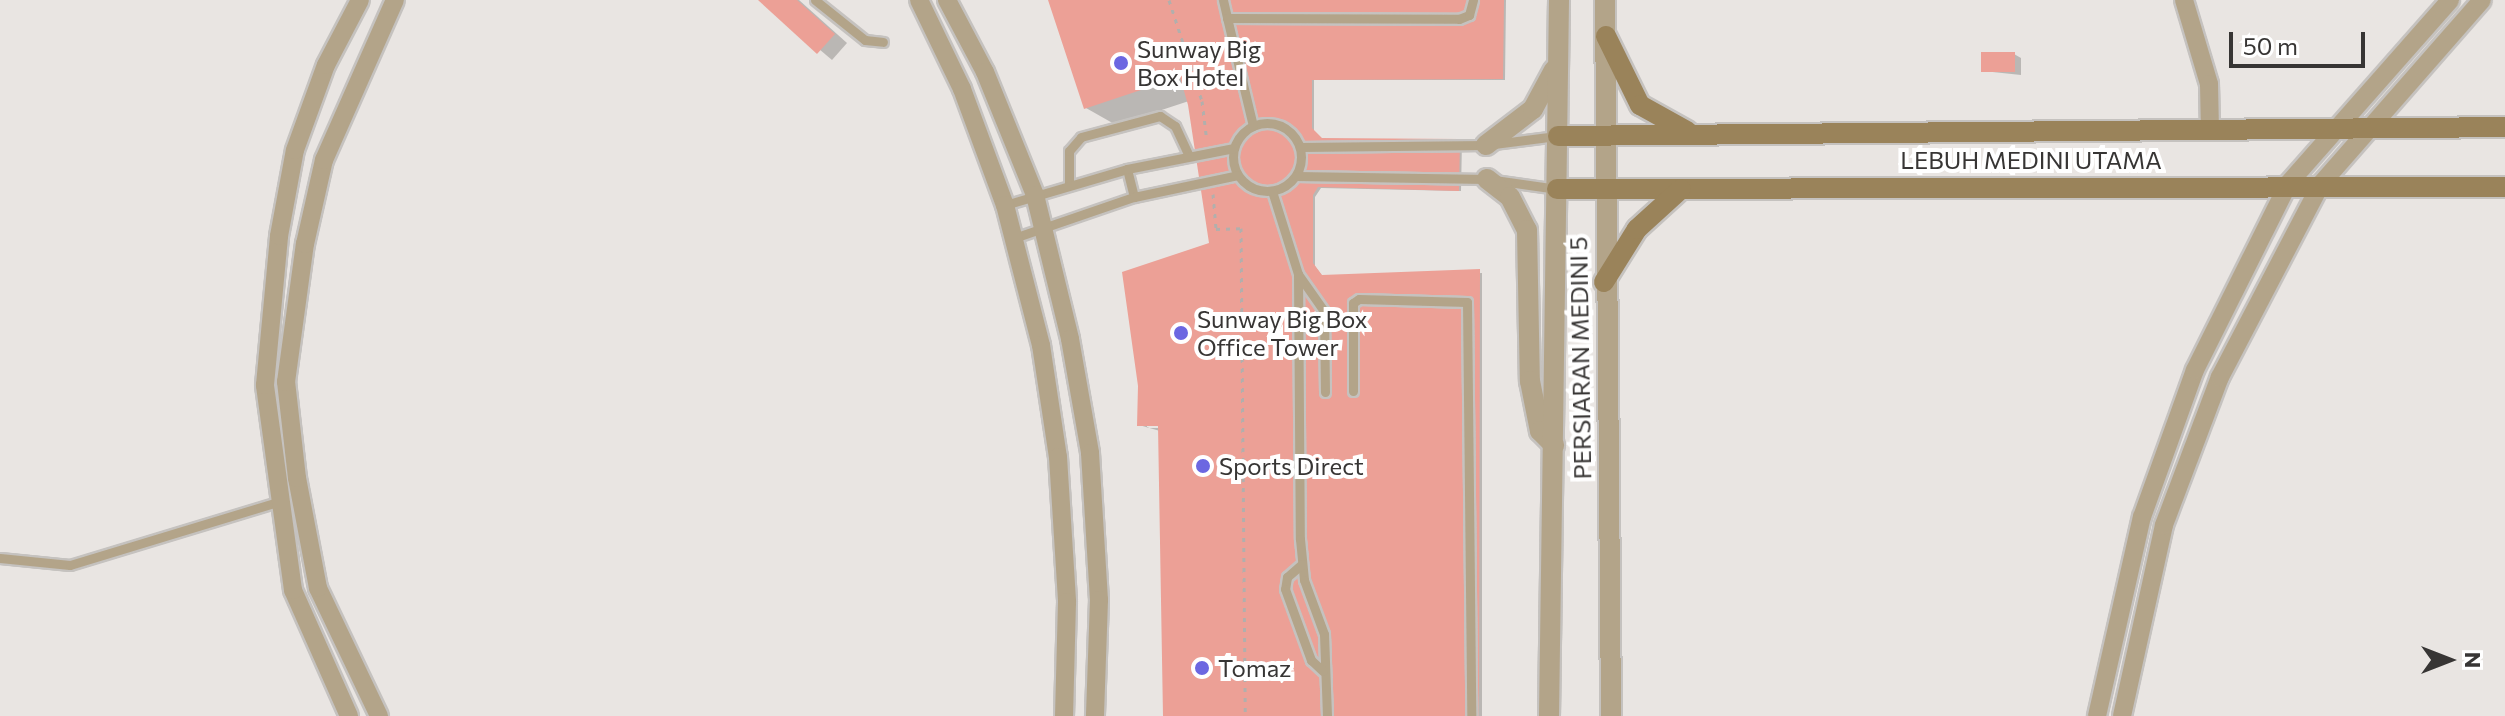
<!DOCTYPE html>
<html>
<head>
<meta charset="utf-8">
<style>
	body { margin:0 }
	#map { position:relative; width:2505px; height:716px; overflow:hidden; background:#e9e5e2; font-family:Commissioner,sans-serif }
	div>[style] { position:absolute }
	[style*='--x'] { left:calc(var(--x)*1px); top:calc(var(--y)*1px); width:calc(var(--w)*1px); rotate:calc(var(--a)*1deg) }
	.shadow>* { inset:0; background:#0003 }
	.building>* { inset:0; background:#eca096; transform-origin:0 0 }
	.path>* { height:3px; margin-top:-1.5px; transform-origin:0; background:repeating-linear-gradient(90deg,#b2afac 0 4px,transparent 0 10px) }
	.roads { filter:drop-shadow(2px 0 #c5c2bf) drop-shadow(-2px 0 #c5c2bf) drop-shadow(0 2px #c5c2bf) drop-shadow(0 -2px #c5c2bf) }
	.service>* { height:9px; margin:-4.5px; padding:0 4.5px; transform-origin:4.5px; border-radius:4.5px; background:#b3a489 }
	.service>.ring { margin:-4.5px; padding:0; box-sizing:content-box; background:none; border:9px solid #b3a489; border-radius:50% }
	.minor>* { height:18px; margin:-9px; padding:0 9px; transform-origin:9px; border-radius:9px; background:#b3a489 }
	.tertiary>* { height:20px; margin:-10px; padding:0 10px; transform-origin:10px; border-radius:10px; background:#b3a489 }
	.secondary>* { height:20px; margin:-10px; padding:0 10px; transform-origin:10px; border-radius:10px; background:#9a835a }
	.dots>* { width:22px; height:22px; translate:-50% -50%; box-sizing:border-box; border:4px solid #fff; border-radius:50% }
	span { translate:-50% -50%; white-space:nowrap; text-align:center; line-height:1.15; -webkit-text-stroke:8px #fff; paint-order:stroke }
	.poi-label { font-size:24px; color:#373534 }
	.left { translate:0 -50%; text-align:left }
	.street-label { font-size:24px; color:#373534 }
	.north { position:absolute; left:2409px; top:620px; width:80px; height:80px; -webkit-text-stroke:6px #fff; paint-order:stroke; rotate:90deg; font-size:22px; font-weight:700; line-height:32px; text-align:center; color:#373534 }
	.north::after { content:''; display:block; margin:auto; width:28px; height:36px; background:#373534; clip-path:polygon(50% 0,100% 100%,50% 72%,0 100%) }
	.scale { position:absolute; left:2229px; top:32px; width:136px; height:36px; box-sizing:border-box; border:4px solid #373534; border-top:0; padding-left:10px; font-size:24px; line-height:28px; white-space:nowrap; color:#373534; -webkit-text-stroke:6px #fff; paint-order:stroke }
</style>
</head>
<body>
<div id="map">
	<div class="shadow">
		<div style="clip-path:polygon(761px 0,799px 0,847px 43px,832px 60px)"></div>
		<div style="clip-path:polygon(evenodd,1050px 0,1506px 0,1505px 80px,1314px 80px,1314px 131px,1323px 140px,1462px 142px,1461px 191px,1321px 188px,1315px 197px,1315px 266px,1323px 277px,1482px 273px,1482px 716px,1165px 716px,1160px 431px,1139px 425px,1211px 244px,1189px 101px,1116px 125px,1086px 108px,1050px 0,1147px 424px,1168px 424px,1168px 428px,1147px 428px,1147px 424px)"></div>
		<div style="clip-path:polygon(2014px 54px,2021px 58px,2021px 75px,1983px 71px)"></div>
	</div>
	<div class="building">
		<div style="clip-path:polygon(758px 0,797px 0,835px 34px,817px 54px)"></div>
		<div style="clip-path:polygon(1048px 0,1504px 0,1503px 79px,1312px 80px,1312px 128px,1322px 138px,1460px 139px,1459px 191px,1318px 187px,1313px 195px,1313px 263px,1322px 275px,1480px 269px,1479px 716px,1163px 716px,1158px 426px,1137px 426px,1138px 386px,1122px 272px,1209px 243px,1188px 105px,1180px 77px,1084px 109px)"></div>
		<div style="left:2015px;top:52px;width:20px;height:34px;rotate:90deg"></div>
	</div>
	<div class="path">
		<div style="--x:1169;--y:0;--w:106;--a:71.9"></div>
		<div style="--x:1202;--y:101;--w:38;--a:83"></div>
		<div style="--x:1213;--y:194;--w:35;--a:85"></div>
		<div style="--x:1216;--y:229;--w:25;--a:-2"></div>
		<div style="--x:1241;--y:228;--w:488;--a:89.5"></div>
	</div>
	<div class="roads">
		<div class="service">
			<div style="--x:815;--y:0;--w:64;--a:38.7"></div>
			<div style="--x:865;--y:40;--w:18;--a:6"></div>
			<div style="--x:1223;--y:0;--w:18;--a:77"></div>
			<div class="ring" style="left:1233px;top:123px;width:59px;height:59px"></div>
			<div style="--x:1253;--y:126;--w:111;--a:-103.5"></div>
			<div style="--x:1227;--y:18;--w:232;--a:0.2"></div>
			<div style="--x:1459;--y:19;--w:11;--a:-22"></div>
			<div style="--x:1469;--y:15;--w:16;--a:-75"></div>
			<div style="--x:1300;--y:147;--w:186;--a:-0.6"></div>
			<div style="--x:1486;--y:145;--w:71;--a:-7.3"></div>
			<div style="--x:1127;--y:169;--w:29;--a:76"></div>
			<div style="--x:1296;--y:176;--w:191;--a:0.9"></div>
			<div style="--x:1487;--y:179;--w:71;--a:8.1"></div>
			<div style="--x:1069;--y:185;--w:34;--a:-90"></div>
			<div style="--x:1069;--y:151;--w:18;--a:-49"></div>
			<div style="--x:1081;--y:137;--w:82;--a:-14.9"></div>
			<div style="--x:1160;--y:116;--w:18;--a:34"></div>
			<div style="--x:1175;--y:126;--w:33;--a:65"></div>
			<div style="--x:1272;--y:191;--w:87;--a:72.6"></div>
			<div style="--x:1298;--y:274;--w:265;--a:89.6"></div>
			<div style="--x:1300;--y:539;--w:41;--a:84.4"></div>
			<div style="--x:1304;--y:580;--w:58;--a:69.7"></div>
			<div style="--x:1324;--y:634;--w:82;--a:87.9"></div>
			<div style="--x:1005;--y:205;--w:127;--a:-16.4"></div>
			<div style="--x:1127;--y:169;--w:109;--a:-11.1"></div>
			<div style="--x:1014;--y:238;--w:127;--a:-18.9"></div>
			<div style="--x:1134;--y:197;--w:106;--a:-11.9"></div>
			<div style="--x:1298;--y:274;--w:45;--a:54.9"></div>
			<div style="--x:1324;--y:311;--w:81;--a:89.3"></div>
			<div style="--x:1353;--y:391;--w:88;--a:-90"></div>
			<div style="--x:1353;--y:303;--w:7;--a:-34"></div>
			<div style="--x:1359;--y:299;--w:108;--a:1.6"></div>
			<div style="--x:1467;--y:302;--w:414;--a:89.4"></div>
			<div style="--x:0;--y:558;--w:70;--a:5.7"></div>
			<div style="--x:70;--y:565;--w:216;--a:-16.9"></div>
			<div style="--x:1302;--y:564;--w:20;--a:139"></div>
			<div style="--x:1287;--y:577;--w:12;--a:99"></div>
			<div style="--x:1285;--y:589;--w:76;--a:69.9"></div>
			<div style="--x:1311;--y:660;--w:16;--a:43"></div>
		</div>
		<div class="minor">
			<div style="--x:919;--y:0;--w:99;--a:64.2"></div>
			<div style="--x:962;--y:89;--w:124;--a:69.7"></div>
			<div style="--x:1005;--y:205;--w:145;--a:75.6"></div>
			<div style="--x:1041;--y:345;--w:113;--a:81.4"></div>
			<div style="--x:1058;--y:457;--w:145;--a:86.4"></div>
			<div style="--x:1067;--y:602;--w:114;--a:91.5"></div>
			<div style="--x:947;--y:0;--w:81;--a:62.2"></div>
			<div style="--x:985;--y:72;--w:133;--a:67.9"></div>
			<div style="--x:1035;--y:195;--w:148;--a:76.3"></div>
			<div style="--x:1070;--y:339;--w:116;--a:80"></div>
			<div style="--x:1090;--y:453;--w:147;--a:86.5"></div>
			<div style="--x:1099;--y:600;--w:116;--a:92"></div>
			<div style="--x:2184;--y:0;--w:88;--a:73.4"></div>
			<div style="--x:2209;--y:84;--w:47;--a:88.8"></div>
			<div style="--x:349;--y:716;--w:138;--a:-114"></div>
			<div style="--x:293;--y:590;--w:207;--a:-97.8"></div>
			<div style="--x:265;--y:385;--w:150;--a:-84.6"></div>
			<div style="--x:279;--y:236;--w:87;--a:-79.5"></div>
			<div style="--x:295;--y:150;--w:90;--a:-70"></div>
			<div style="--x:326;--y:65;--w:73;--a:-62.4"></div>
			<div style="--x:379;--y:716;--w:142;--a:-115.5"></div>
			<div style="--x:318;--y:588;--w:112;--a:-100.8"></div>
			<div style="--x:297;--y:478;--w:97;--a:-96.5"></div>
			<div style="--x:286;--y:382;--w:139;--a:-82.2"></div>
			<div style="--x:305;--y:244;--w:86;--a:-77.3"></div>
			<div style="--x:324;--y:160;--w:175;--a:-66.1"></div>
			<div style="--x:2097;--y:716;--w:204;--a:-77.3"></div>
			<div style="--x:2142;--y:517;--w:156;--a:-70.2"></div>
			<div style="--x:2195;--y:370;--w:208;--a:-63.4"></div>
			<div style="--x:2288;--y:184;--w:245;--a:-48.6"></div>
			<div style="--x:2122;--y:716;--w:196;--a:-77.6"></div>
			<div style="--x:2164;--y:525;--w:158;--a:-69.3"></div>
			<div style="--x:2220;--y:377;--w:218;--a:-62.4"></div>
			<div style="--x:2321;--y:184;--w:244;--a:-48.8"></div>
		</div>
		<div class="tertiary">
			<div style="--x:1605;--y:0;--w:716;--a:89.52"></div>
			<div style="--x:1486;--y:145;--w:59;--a:-37.5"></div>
			<div style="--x:1533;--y:109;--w:44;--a:-61.7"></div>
			<div style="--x:1487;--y:179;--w:29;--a:38"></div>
			<div style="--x:1510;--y:197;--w:37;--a:63"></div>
			<div style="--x:1527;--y:230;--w:151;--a:88.9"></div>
			<div style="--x:1530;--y:381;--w:51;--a:78.7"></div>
			<div style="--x:1540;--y:431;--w:20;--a:45"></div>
			<div style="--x:1549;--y:716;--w:716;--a:-89.2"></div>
		</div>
		<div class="secondary">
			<div style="--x:1606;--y:36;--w:77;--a:63.8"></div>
			<div style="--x:1640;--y:105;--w:54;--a:29"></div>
			<div style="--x:1558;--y:136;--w:947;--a:-0.54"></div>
			<div style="--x:1557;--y:189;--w:948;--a:-0.12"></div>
			<div style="--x:1604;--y:282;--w:62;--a:-58.1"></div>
			<div style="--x:1637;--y:229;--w:59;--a:-42.3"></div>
		</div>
	</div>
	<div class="dots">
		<div style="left:1121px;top:63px;background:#6c67e1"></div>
		<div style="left:1181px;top:333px;background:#6c67e1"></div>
		<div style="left:1203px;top:466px;background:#6c67e1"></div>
		<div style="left:1202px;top:668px;background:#6c67e1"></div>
	</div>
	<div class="poi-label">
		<span class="left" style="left:1137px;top:63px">Sunway Big<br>Box Hotel</span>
		<span class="left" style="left:1197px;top:333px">Sunway Big Box<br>Office Tower</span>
		<span class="left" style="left:1219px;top:466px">Sports Direct</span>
		<span class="left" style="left:1218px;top:668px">Tomaz</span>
	</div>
	<div class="street-label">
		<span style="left:2031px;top:160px">LEBUH MEDINI UTAMA</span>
		<span style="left:1580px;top:358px;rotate:-91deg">PERSIARAN MEDINI 5</span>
	</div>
	<div class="north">N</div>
	<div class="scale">50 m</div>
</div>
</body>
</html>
